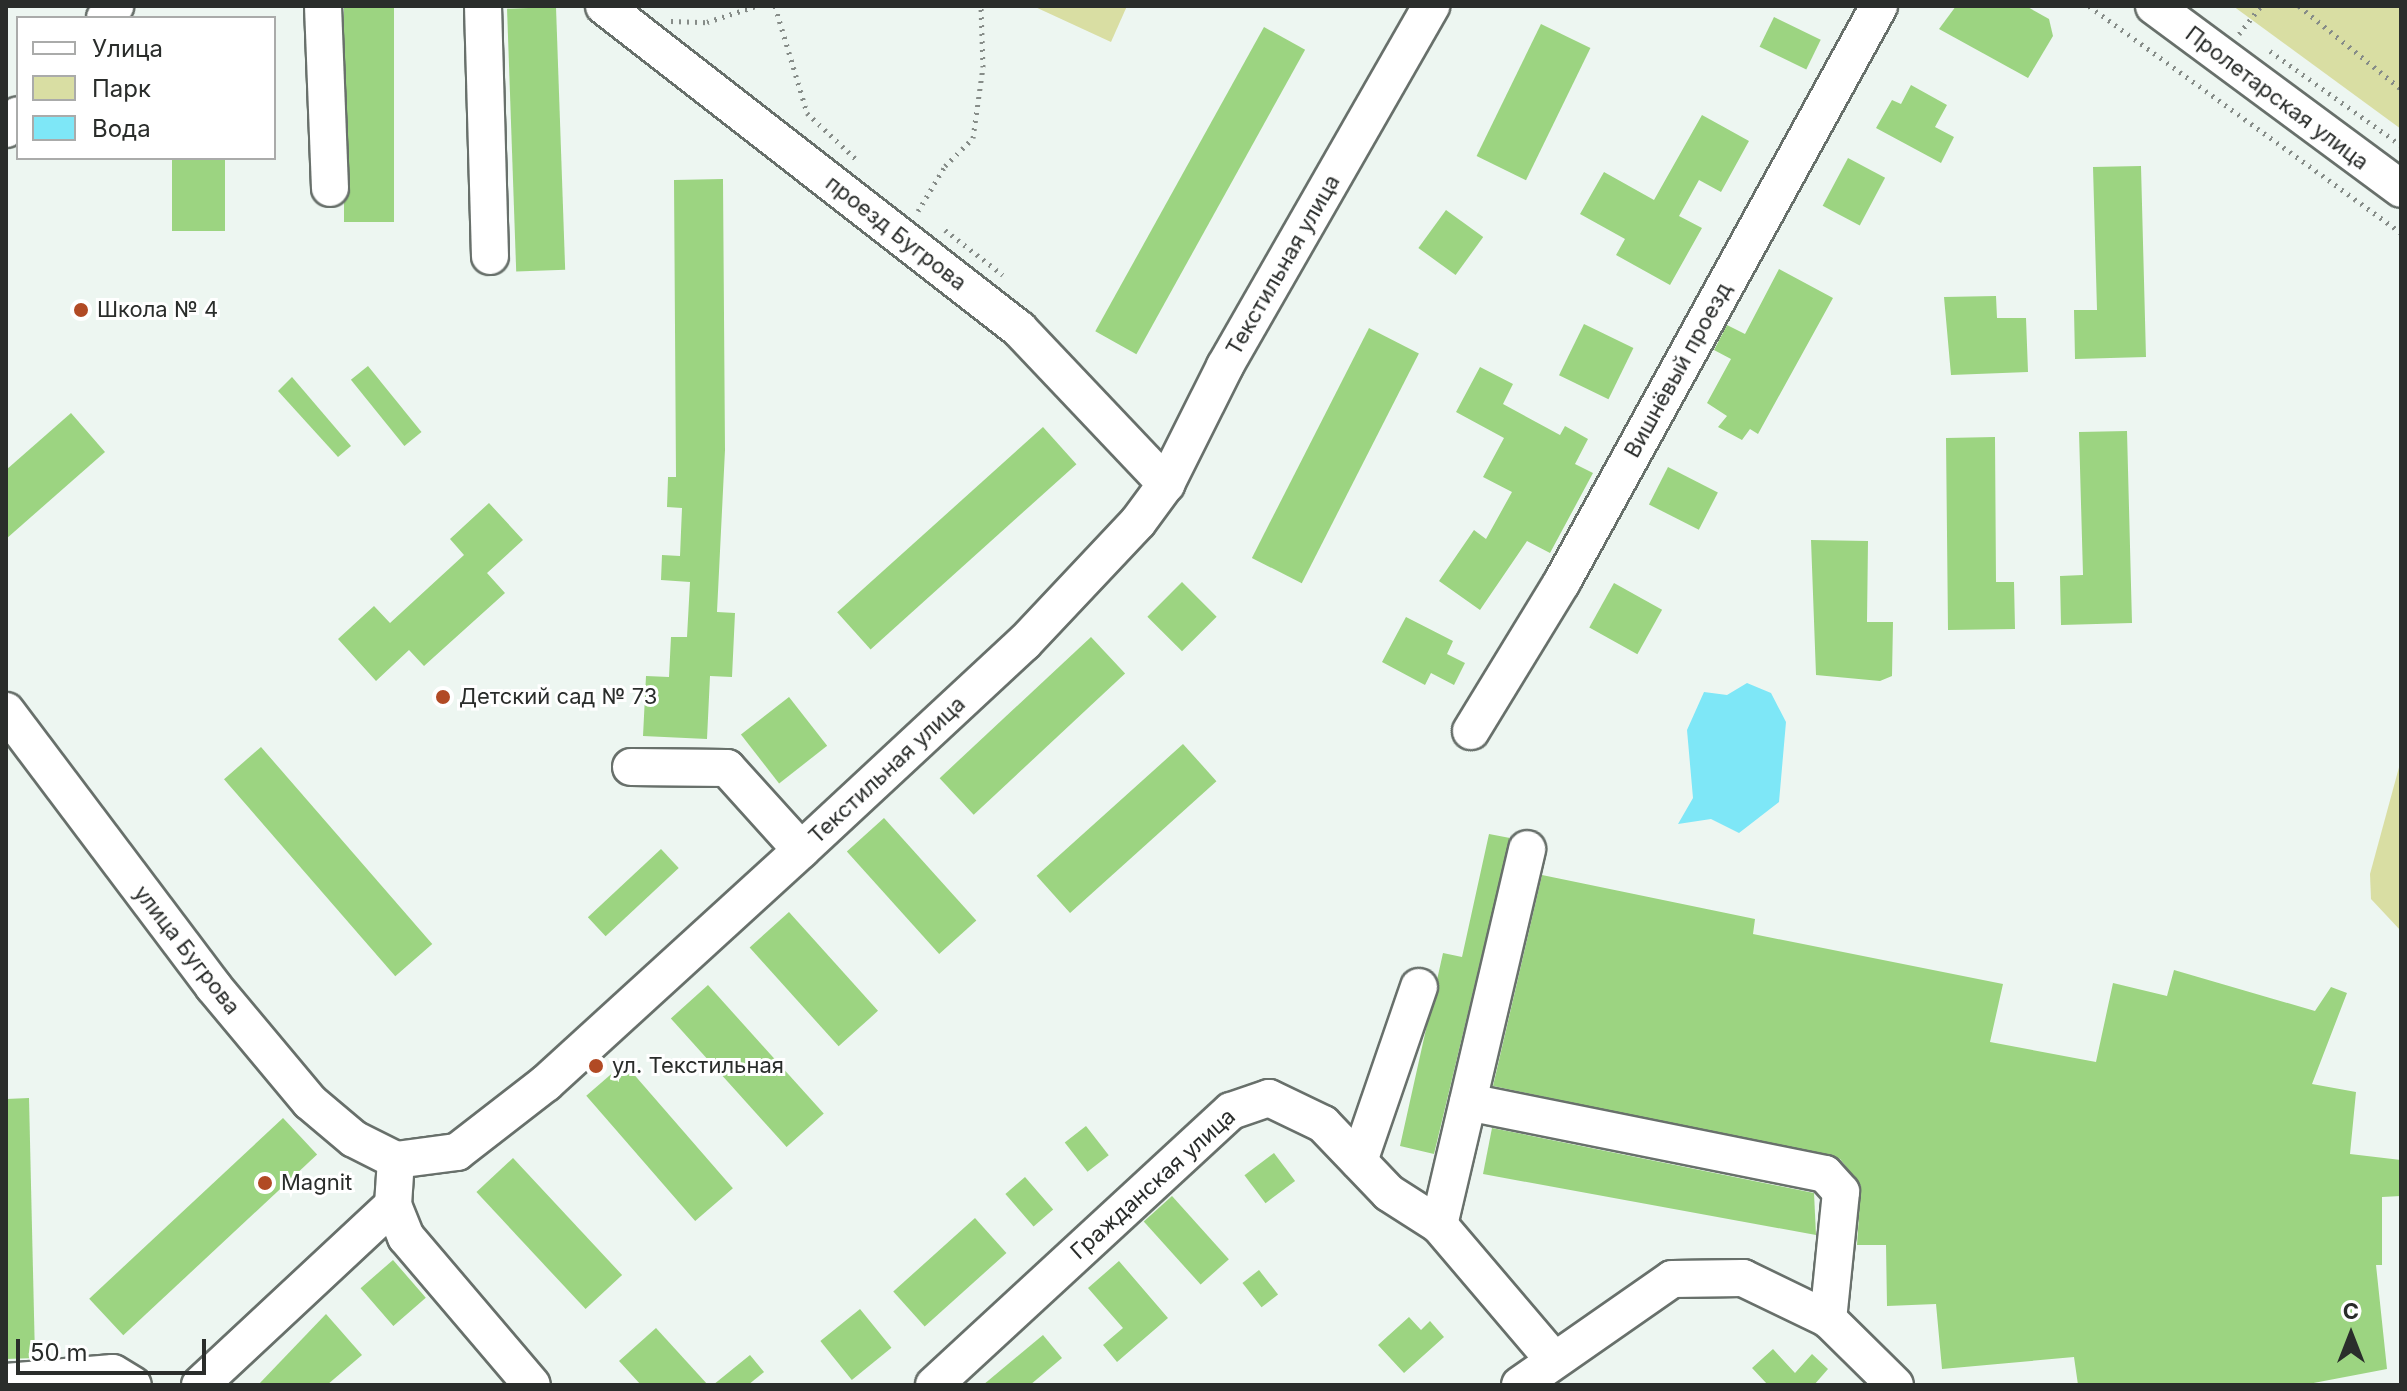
<!DOCTYPE html>
<html>
<head>
<meta charset="utf-8">
<style>
	body { margin:0 }
	#map { position:relative; width:2407px; height:1391px; overflow:hidden; background:#edf6f1; font-family:Inter,sans-serif }
	div>[style] { position:absolute }
	[style*='--x'] { left:calc(var(--x)*1px); top:calc(var(--y)*1px); width:calc(var(--w)*1px); rotate:calc(var(--a)*1deg) }
	.green>* { inset:0; background:#d9dea3 }
	.water>* { inset:0; background:#7ee7f7 }
	.building>* { inset:0; background:#9cd481; transform-origin:0 0 }
	.path>* { height:5px; margin-top:-2.5px; transform-origin:0; background:repeating-linear-gradient(90deg,#868c88 0 2px,transparent 0 8px) }
	.roads { filter:drop-shadow(2px 0 #68706b) drop-shadow(-2px 0 #68706b) drop-shadow(0 2px #68706b) drop-shadow(0 -2px #68706b) }
	.minor>* { height:36px; margin:-18px; padding:0 18px; transform-origin:18px; border-radius:18px; background:#fff }
	.dots>* { width:22px; height:22px; translate:-50% -50%; box-sizing:border-box; border:4px solid #fff; border-radius:50% }
	span { translate:-50% -50%; white-space:nowrap; text-align:center; line-height:1.15; -webkit-text-stroke:6px #fff; paint-order:stroke }
	.street-label { font-size:22px; color:#2a2d2b }
	.poi-label { font-size:22px; color:#2a2d2b }
	.left { translate:0 -50%; text-align:left }
	.frame { position:absolute; inset:0; border:8px solid #2a2d2b; pointer-events:none }
	.legend { position:absolute; left:16px; top:16px; width:260px; height:144px; box-sizing:border-box; background:#fff; border:2px solid #aaabaa; margin:0; padding:10px 14px; list-style:none; font-size:24px; color:#2a2d2b }
	.legend li { display:flex; align-items:center; gap:16px; height:40px }
	.legend b { width:40px; border:2px solid #aaabaa }
	.north { position:absolute; left:2311px; top:1295px; width:80px; height:80px; -webkit-text-stroke:6px #fff; paint-order:stroke; rotate:0deg; font-size:22px; font-weight:700; line-height:32px; text-align:center; color:#2a2d2b }
	.north::after { content:''; display:block; margin:auto; width:28px; height:36px; background:#2a2d2b; clip-path:polygon(50% 0,100% 100%,50% 72%,0 100%) }
	.scale { position:absolute; left:16px; top:1339px; width:190px; height:36px; box-sizing:border-box; border:4px solid #2a2d2b; border-top:0; padding-left:10px; font-size:24px; line-height:28px; white-space:nowrap; color:#2a2d2b; -webkit-text-stroke:6px #fff; paint-order:stroke }
</style>
</head>
<body>
<div id="map">
	<div class="green">
		<div style="clip-path:polygon(1033px 6px,1127px 6px,1111px 42px)"></div>
		<div style="clip-path:polygon(2233px 6px,2401px 6px,2401px 129px)"></div>
		<div style="clip-path:polygon(2401px 760px,2401px 931px,2371px 899px,2370px 874px)"></div>
	</div>
	<div class="water">
		<div style="clip-path:polygon(1747px 683px,1771px 693px,1786px 722px,1779px 802px,1739px 833px,1711px 819px,1678px 824px,1693px 798px,1687px 730px,1704px 692px,1727px 695px)"></div>
	</div>
	<div class="building">
		<div style="left:344px;top:6px;width:50px;height:216px"></div>
		<div style="clip-path:polygon(1956px 6px,2026px 6px,2049px 19px,2053px 36px,2028px 78px,1939px 29px)"></div>
		<div style="left:556px;top:7px;width:263px;height:49px;rotate:88deg"></div>
		<div style="left:1774px;top:17px;width:52px;height:33px;rotate:26deg"></div>
		<div style="left:1541px;top:24px;width:55px;height:147px;rotate:26deg"></div>
		<div style="left:1264px;top:27px;width:47px;height:348px;rotate:29deg"></div>
		<div style="clip-path:polygon(1911px 85px,1947px 105px,1935px 127px,1954px 137px,1941px 163px,1876px 128px,1892px 100px,1901px 104px)"></div>
		<div style="clip-path:polygon(1702px 115px,1749px 141px,1721px 192px,1699px 180px,1679px 216px,1702px 228px,1670px 285px,1616px 255px,1625px 239px,1580px 214px,1604px 172px,1654px 200px)"></div>
		<div style="left:172px;top:158px;width:53px;height:73px"></div>
		<div style="left:1848px;top:158px;width:42px;height:54px;rotate:28deg"></div>
		<div style="clip-path:polygon(2141px 166px,2146px 357px,2075px 359px,2074px 310px,2097px 310px,2093px 167px)"></div>
		<div style="clip-path:polygon(723px 179px,725px 450px,717px 612px,735px 613px,732px 677px,710px 676px,707px 739px,643px 736px,646px 676px,669px 677px,671px 637px,687px 637px,690px 582px,661px 580px,662px 555px,680px 556px,682px 508px,667px 507px,668px 477px,676px 477px,674px 180px)"></div>
		<div style="left:1446px;top:210px;width:46px;height:47px;rotate:36deg"></div>
		<div style="clip-path:polygon(1779px 269px,1833px 298px,1758px 434px,1750px 429px,1742px 440px,1718px 427px,1727px 416px,1707px 403px,1731px 359px,1714px 350px,1727px 325px,1745px 334px)"></div>
		<div style="clip-path:polygon(1996px 296px,1997px 318px,2026px 318px,2028px 372px,1951px 375px,1944px 297px)"></div>
		<div style="left:1584px;top:324px;width:55px;height:57px;rotate:26deg"></div>
		<div style="left:1369px;top:328px;width:56px;height:258px;rotate:27deg"></div>
		<div style="left:368px;top:366px;width:85px;height:22px;rotate:51deg"></div>
		<div style="clip-path:polygon(1480px 367px,1513px 384px,1503px 404px,1560px 435px,1565px 426px,1588px 439px,1575px 464px,1593px 473px,1550px 553px,1527px 541px,1480px 610px,1439px 581px,1474px 530px,1486px 539px,1512px 492px,1483px 477px,1504px 438px,1456px 412px)"></div>
		<div style="clip-path:polygon(292px 377px,351px 446px,338px 457px,278px 391px)"></div>
		<div style="clip-path:polygon(71px 413px,105px 452px,6px 539px,6px 470px)"></div>
		<div style="left:1043px;top:427px;width:50px;height:277px;rotate:48deg"></div>
		<div style="clip-path:polygon(2127px 431px,2132px 623px,2061px 625px,2060px 576px,2083px 575px,2079px 432px)"></div>
		<div style="clip-path:polygon(1995px 437px,1996px 582px,2014px 582px,2015px 629px,1948px 630px,1946px 438px)"></div>
		<div style="left:1668px;top:467px;width:56px;height:42px;rotate:27deg"></div>
		<div style="clip-path:polygon(489px 503px,523px 540px,487px 573px,505px 593px,424px 666px,409px 650px,376px 681px,338px 639px,374px 606px,390px 623px,464px 555px,450px 539px)"></div>
		<div style="clip-path:polygon(1811px 540px,1868px 541px,1867px 622px,1893px 622px,1892px 676px,1880px 681px,1816px 675px)"></div>
		<div style="left:1182px;top:582px;width:49px;height:49px;rotate:45deg"></div>
		<div style="left:1614px;top:583px;width:55px;height:51px;rotate:29deg"></div>
		<div style="clip-path:polygon(1406px 617px,1453px 641px,1447px 654px,1465px 663px,1454px 685px,1431px 673px,1425px 685px,1382px 662px)"></div>
		<div style="left:1091px;top:637px;width:50px;height:207px;rotate:47deg"></div>
		<div style="left:789px;top:697px;width:62px;height:61px;rotate:52deg"></div>
		<div style="left:1183px;top:744px;width:50px;height:197px;rotate:48deg"></div>
		<div style="left:261px;top:747px;width:261px;height:49px;rotate:49deg"></div>
		<div style="left:884px;top:818px;width:138px;height:50px;rotate:48deg"></div>
		<div style="clip-path:polygon(1489px 834px,1510px 838px,1434px 1154px,1400px 1146px,1443px 953px,1462px 957px)"></div>
		<div style="left:661px;top:849px;width:26px;height:100px;rotate:47deg"></div>
		<div style="clip-path:polygon(1542px 875px,1755px 919px,1753px 934px,2003px 984px,1990px 1042px,2096px 1062px,2113px 983px,2167px 996px,2174px 970px,2315px 1011px,2331px 987px,2347px 993px,2312px 1084px,2356px 1092px,2350px 1154px,2401px 1160px,2401px 1196px,2382px 1197px,2382px 1265px,2376px 1265px,2387px 1369px,2303px 1385px,2078px 1385px,2074px 1357px,1942px 1369px,1936px 1304px,1887px 1306px,1886px 1245px,1857px 1245px,1861px 1186px,1840px 1159px,1493px 1086px)"></div>
		<div style="left:789px;top:912px;width:133px;height:53px;rotate:48deg"></div>
		<div style="left:708px;top:985px;width:173px;height:50px;rotate:48deg"></div>
		<div style="left:624px;top:1063px;width:166px;height:50px;rotate:49deg"></div>
		<div style="clip-path:polygon(29px 1098px,35px 1358px,6px 1359px,6px 1099px)"></div>
		<div style="left:283px;top:1118px;width:50px;height:265px;rotate:47deg"></div>
		<div style="left:1086px;top:1126px;width:37px;height:27px;rotate:52deg"></div>
		<div style="clip-path:polygon(1492px 1128px,1814px 1193px,1816px 1235px,1483px 1174px)"></div>
		<div style="left:1274px;top:1153px;width:35px;height:37px;rotate:53deg"></div>
		<div style="left:513px;top:1158px;width:160px;height:50px;rotate:47deg"></div>
		<div style="left:1025px;top:1177px;width:43px;height:26px;rotate:49deg"></div>
		<div style="left:1172px;top:1196px;width:85px;height:38px;rotate:48deg"></div>
		<div style="left:975px;top:1218px;width:47px;height:110px;rotate:48deg"></div>
		<div style="left:393px;top:1260px;width:50px;height:43px;rotate:49deg"></div>
		<div style="clip-path:polygon(1119px 1261px,1168px 1318px,1117px 1362px,1103px 1345px,1123px 1328px,1088px 1288px)"></div>
		<div style="left:1259px;top:1270px;width:31px;height:21px;rotate:52deg"></div>
		<div style="left:860px;top:1309px;width:50px;height:51px;rotate:51deg"></div>
		<div style="clip-path:polygon(326px 1314px,362px 1355px,327px 1385px,258px 1385px)"></div>
		<div style="clip-path:polygon(1409px 1317px,1421px 1330px,1430px 1321px,1444px 1337px,1404px 1373px,1378px 1345px)"></div>
		<div style="clip-path:polygon(656px 1328px,708px 1385px,641px 1385px,619px 1361px)"></div>
		<div style="clip-path:polygon(1043px 1335px,1062px 1358px,1030px 1385px,983px 1385px)"></div>
		<div style="clip-path:polygon(1773px 1349px,1795px 1373px,1812px 1354px,1828px 1369px,1814px 1385px,1768px 1385px,1752px 1368px)"></div>
		<div style="clip-path:polygon(750px 1355px,764px 1372px,748px 1385px,713px 1385px)"></div>
	</div>
	<div class="path">
		<div style="--x:775;--y:6;--w:112;--a:73.3"></div>
		<div style="--x:807;--y:113;--w:71;--a:43.3"></div>
		<div style="--x:2089;--y:6;--w:386;--a:36"></div>
		<div style="--x:2299;--y:6;--w:132;--a:39.1"></div>
		<div style="--x:671;--y:21;--w:36;--a:2"></div>
		<div style="--x:707;--y:22;--w:52;--a:-18.1"></div>
		<div style="--x:2239;--y:34;--w:36;--a:-52"></div>
		<div style="--x:2270;--y:51;--w:161;--a:35.7"></div>
		<div style="--x:918;--y:211;--w:52;--a:-59"></div>
		<div style="--x:945;--y:166;--w:40;--a:-45"></div>
		<div style="--x:973;--y:138;--w:72;--a:-82"></div>
		<div style="--x:983;--y:67;--w:61;--a:-91.9"></div>
		<div style="--x:945;--y:230;--w:73;--a:37.8"></div>
	</div>
	<div class="roads">
		<div class="minor">
			<div style="--x:323;--y:6;--w:182;--a:87.8"></div>
			<div style="--x:483;--y:6;--w:250;--a:88.4"></div>
			<div style="--x:604;--y:6;--w:526;--a:37.89"></div>
			<div style="--x:1019;--y:329;--w:214;--a:46.5"></div>
			<div style="--x:2154;--y:6;--w:307;--a:36.5"></div>
			<div style="--x:105;--y:18;--w:16;--a:-50"></div>
			<div style="--x:6;--y:129;--w:18;--a:-49"></div>
			<div style="--x:6;--y:711;--w:344;--a:53"></div>
			<div style="--x:213;--y:986;--w:151;--a:50.1"></div>
			<div style="--x:310;--y:1102;--w:57;--a:40.1"></div>
			<div style="--x:354;--y:1139;--w:47;--a:26.6"></div>
			<div style="--x:396;--y:1160;--w:62;--a:-7.5"></div>
			<div style="--x:457;--y:1152;--w:113;--a:-37.8"></div>
			<div style="--x:546;--y:1083;--w:345;--a:-42.4"></div>
			<div style="--x:801;--y:850;--w:304;--a:-42.9"></div>
			<div style="--x:1024;--y:643;--w:166;--a:-46.7"></div>
			<div style="--x:1138;--y:522;--w:47;--a:-53.6"></div>
			<div style="--x:1166;--y:484;--w:132;--a:-63.4"></div>
			<div style="--x:1225;--y:366;--w:415;--a:-60.2"></div>
			<div style="--x:1471;--y:731;--w:175;--a:-58.6"></div>
			<div style="--x:1562;--y:582;--w:657;--a:-61.17"></div>
			<div style="--x:631;--y:767;--w:96;--a:0.6"></div>
			<div style="--x:727;--y:768;--w:110;--a:47.9"></div>
			<div style="--x:1468;--y:1102;--w:364;--a:11.4"></div>
			<div style="--x:1825;--y:1174;--w:24;--a:48"></div>
			<div style="--x:1841;--y:1192;--w:128;--a:95.8"></div>
			<div style="--x:1359;--y:1161;--w:184;--a:-71"></div>
			<div style="--x:393;--y:1205;--w:35;--a:68"></div>
			<div style="--x:406;--y:1237;--w:194;--a:49.6"></div>
			<div style="--x:1439;--y:1225;--w:386;--a:-76.8"></div>
			<div style="--x:6;--y:1382;--w:107;--a:-4.8"></div>
			<div style="--x:113;--y:1373;--w:23;--a:31"></div>
			<div style="--x:200;--y:1385;--w:264;--a:-43"></div>
			<div style="--x:393;--y:1205;--w:45;--a:-86.2"></div>
			<div style="--x:934;--y:1385;--w:404;--a:-42.7"></div>
			<div style="--x:1231;--y:1111;--w:40;--a:-18.9"></div>
			<div style="--x:1269;--y:1098;--w:60;--a:25.7"></div>
			<div style="--x:1323;--y:1124;--w:95;--a:46.3"></div>
			<div style="--x:1389;--y:1193;--w:59;--a:32.6"></div>
			<div style="--x:1439;--y:1225;--w:175;--a:49.6"></div>
			<div style="--x:1520;--y:1385;--w:185;--a:-34.9"></div>
			<div style="--x:1672;--y:1279;--w:71;--a:-0.8"></div>
			<div style="--x:1743;--y:1278;--w:94;--a:25.8"></div>
			<div style="--x:1828;--y:1319;--w:94;--a:44.6"></div>
		</div>
	</div>
	<div class="dots">
		<div style="left:81px;top:310px;background:#b14a24"></div>
		<div style="left:443px;top:697px;background:#b14a24"></div>
		<div style="left:596px;top:1066px;background:#b14a24"></div>
		<div style="left:265px;top:1183px;background:#b14a24"></div>
	</div>
	<div class="street-label">
		<span style="left:2277px;top:98px;rotate:37deg">Пролетарская улица</span>
		<span style="left:896px;top:233px;rotate:38deg">проезд Бугрова</span>
		<span style="left:1283px;top:265px;rotate:-60deg">Текстильная улица</span>
		<span style="left:1678px;top:370px;rotate:-61deg">Вишнёвый проезд</span>
		<span style="left:887px;top:770px;rotate:-43deg">Текстильная улица</span>
		<span style="left:187px;top:950px;rotate:52deg">улица Бугрова</span>
		<span style="left:1153px;top:1184px;rotate:-42deg">Гражданская улица</span>
	</div>
	<div class="poi-label">
		<span class="left" style="left:97px;top:310px">Школа № 4</span>
		<span class="left" style="left:459px;top:697px">Детский сад № 73</span>
		<span class="left" style="left:612px;top:1066px">ул. Текстильная</span>
		<span class="left" style="left:281px;top:1183px">Magnit</span>
	</div>
	<div class="frame"></div>
	<ul class="legend">
	<li><b style="height:10px;background:#fff"></b>Улица</li>
	<li><b style="height:22px;background:#d9dea3"></b>Парк</li>
	<li><b style="height:22px;background:#7ee7f7"></b>Вода</li>
	</ul>
	<div class="north">С</div>
	<div class="scale">50 m</div>
</div>
</body>
</html>
